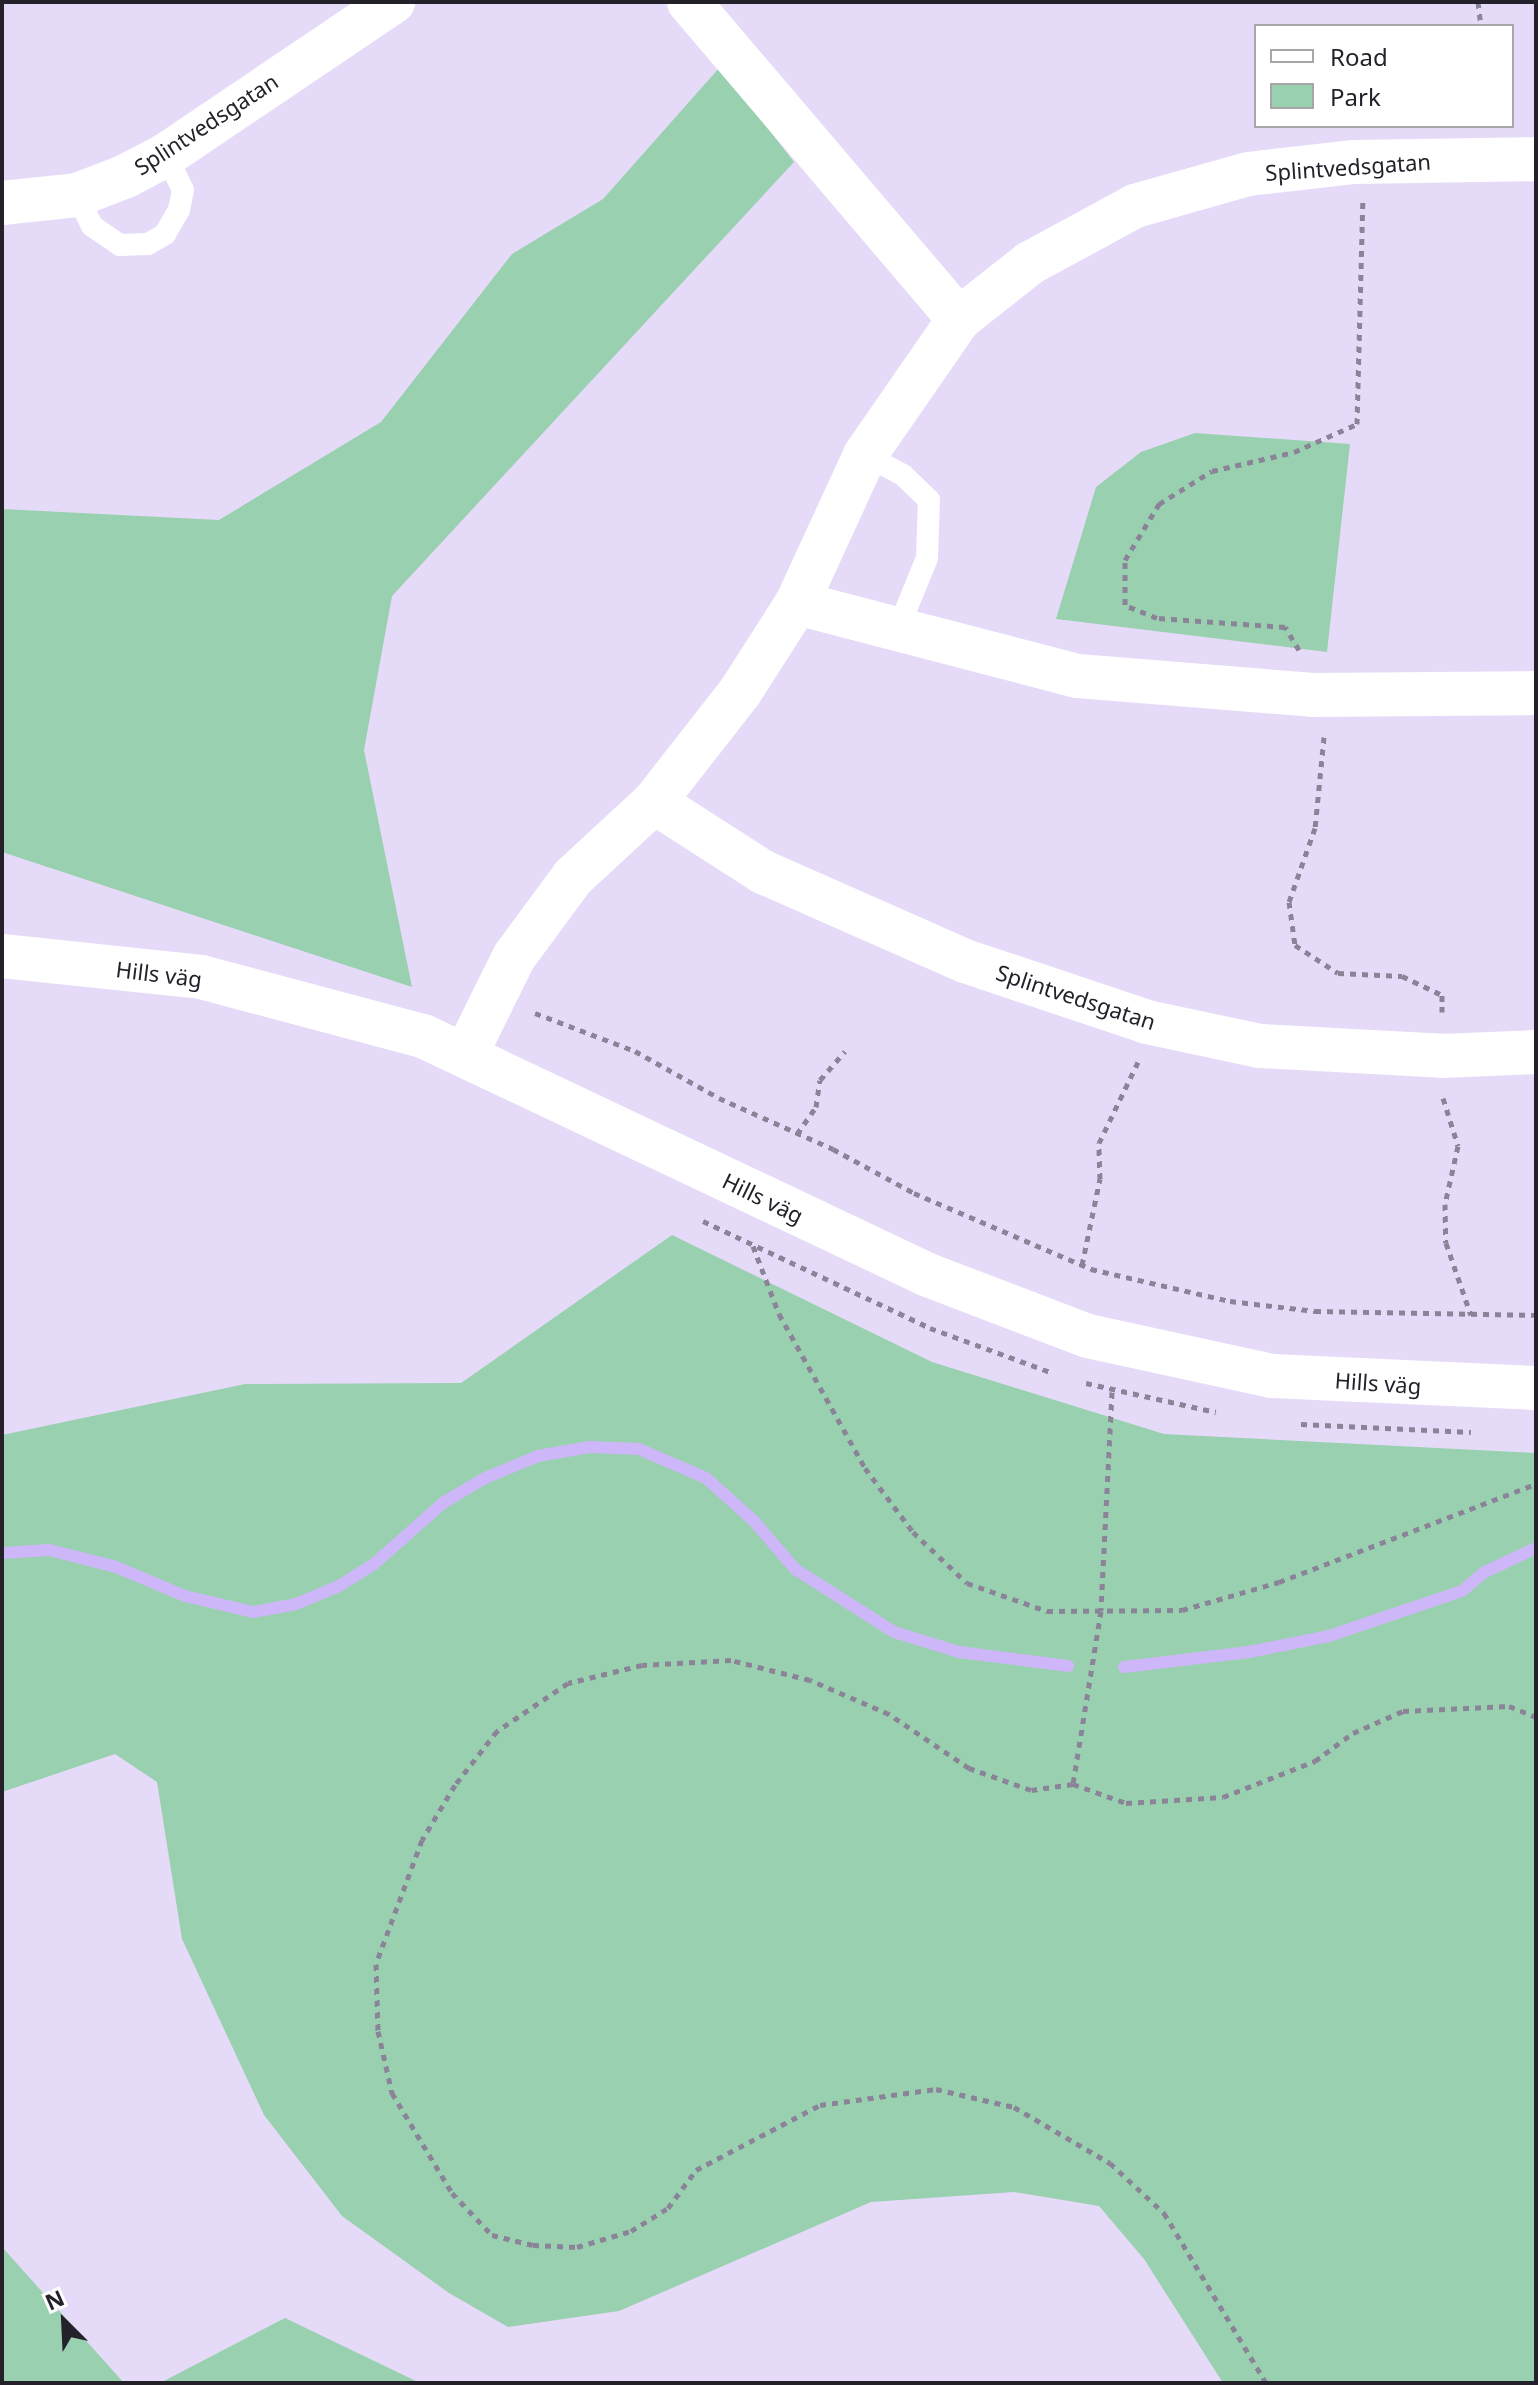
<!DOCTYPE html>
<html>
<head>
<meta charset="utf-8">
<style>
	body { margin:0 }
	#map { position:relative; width:1538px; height:2385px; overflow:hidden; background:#e5dbf8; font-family:"Noto Sans",sans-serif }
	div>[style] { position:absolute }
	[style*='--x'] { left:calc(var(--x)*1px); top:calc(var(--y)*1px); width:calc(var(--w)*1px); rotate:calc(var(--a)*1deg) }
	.green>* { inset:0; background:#99d0af }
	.stream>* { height:12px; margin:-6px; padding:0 6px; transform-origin:6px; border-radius:6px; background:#ceb7f8 }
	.path>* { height:5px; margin-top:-2.5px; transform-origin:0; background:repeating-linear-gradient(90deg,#8b8499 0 6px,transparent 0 12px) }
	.service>* { height:22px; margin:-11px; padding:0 11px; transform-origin:11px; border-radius:11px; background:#fff }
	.minor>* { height:44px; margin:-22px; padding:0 22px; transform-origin:22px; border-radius:22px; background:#fff }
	span { translate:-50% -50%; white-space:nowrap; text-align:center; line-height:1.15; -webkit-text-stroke:7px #fff; paint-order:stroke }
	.street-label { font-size:22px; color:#24212b }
	.frame { position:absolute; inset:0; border:4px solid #24212b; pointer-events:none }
	.legend { position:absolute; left:1254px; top:24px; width:260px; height:104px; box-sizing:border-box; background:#fff; border:2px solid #a7a6aa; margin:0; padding:10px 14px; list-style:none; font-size:24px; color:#24212b }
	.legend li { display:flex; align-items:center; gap:16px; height:40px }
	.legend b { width:40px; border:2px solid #a7a6aa }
	.north { position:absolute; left:24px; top:2281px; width:80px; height:80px; -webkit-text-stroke:6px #fff; paint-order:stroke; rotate:336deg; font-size:22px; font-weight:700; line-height:32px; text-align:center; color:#24212b }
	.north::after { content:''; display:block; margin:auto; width:28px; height:36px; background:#24212b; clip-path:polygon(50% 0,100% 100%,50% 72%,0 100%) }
</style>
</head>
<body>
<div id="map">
	<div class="green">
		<div style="clip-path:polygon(720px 67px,794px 162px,392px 596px,364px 750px,412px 987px,2px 852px,2px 509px,219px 520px,381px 422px,512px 254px,603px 199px)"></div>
		<div style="clip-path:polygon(1195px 433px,1350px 444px,1327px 652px,1056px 619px,1096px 487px,1141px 452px)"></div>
		<div style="clip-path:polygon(672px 1235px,932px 1362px,1164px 1434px,1536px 1453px,1536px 2383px,1223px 2383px,1144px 2259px,1099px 2206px,1014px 2192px,871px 2202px,619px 2311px,508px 2327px,449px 2293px,342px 2216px,264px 2115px,182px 1939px,157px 1782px,115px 1754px,2px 1792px,2px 1435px,245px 1384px,461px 1383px)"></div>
		<div style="clip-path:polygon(2px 2247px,124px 2383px,2px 2383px)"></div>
		<div style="clip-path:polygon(285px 2318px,420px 2383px,160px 2383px)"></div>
	</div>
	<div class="stream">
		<div style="--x:2;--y:1553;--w:47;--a:-3.7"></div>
		<div style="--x:49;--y:1550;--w:69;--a:14.2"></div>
		<div style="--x:116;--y:1567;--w:75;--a:22.8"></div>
		<div style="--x:185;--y:1596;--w:70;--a:13.2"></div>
		<div style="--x:253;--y:1612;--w:44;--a:-10.5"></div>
		<div style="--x:296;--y:1604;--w:47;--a:-22.7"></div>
		<div style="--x:339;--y:1586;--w:41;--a:-32.2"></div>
		<div style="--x:374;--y:1564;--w:92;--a:-41.5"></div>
		<div style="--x:443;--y:1503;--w:49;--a:-30.8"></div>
		<div style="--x:485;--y:1478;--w:57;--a:-22.5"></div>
		<div style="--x:538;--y:1456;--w:53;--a:-9.8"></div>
		<div style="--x:590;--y:1447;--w:49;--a:2.3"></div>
		<div style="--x:639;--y:1449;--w:73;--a:23.4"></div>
		<div style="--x:706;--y:1478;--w:64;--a:41.9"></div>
		<div style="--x:754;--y:1521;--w:63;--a:49.5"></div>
		<div style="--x:795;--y:1569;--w:117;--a:32.5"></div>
		<div style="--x:894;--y:1632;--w:68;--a:17.1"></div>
		<div style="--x:959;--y:1652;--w:110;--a:7.3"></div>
		<div style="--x:1124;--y:1667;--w:126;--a:-6.8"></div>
		<div style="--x:1249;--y:1652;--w:82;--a:-11.3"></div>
		<div style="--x:1329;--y:1636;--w:140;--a:-18.7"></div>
		<div style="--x:1462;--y:1591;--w:30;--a:-40"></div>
		<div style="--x:1485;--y:1572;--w:56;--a:-25.2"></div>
	</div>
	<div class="path">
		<div style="--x:1478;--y:2;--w:24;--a:83"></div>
		<div style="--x:1299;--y:650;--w:27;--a:-121"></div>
		<div style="--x:1285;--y:627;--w:128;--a:-176"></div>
		<div style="--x:1157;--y:618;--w:35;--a:-158"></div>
		<div style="--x:1125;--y:605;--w:45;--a:-90"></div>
		<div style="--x:1125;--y:560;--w:66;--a:-58.7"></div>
		<div style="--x:1159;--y:504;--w:62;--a:-31.9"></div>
		<div style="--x:1212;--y:471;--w:84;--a:-13"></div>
		<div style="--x:1294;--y:452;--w:69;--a:-24"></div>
		<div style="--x:1357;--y:424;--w:222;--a:-88.5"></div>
		<div style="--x:1324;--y:737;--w:91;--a:95.6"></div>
		<div style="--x:1315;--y:828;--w:78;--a:109.4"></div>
		<div style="--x:1289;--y:902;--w:43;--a:82.1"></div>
		<div style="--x:1295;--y:945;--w:51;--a:33.1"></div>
		<div style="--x:1338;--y:973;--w:64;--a:2.7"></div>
		<div style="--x:1402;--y:976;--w:44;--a:25.4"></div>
		<div style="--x:1442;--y:995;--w:17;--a:90"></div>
		<div style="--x:535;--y:1013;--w:107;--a:20.8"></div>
		<div style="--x:635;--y:1051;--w:96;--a:29.2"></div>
		<div style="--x:719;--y:1098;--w:125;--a:24.1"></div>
		<div style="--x:833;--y:1149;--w:92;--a:28.5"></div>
		<div style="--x:914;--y:1193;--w:193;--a:23.2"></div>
		<div style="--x:1091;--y:1269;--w:143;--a:13"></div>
		<div style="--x:1230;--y:1301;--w:86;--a:6.7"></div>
		<div style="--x:1315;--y:1311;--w:221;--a:1"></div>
		<div style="--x:1443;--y:1098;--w:50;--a:72.6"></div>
		<div style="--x:1458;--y:1146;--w:59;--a:102.6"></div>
		<div style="--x:1445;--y:1204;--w:39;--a:89"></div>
		<div style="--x:1446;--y:1243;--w:76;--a:70.9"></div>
		<div style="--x:797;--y:1134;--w:33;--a:-55"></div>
		<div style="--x:816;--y:1107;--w:27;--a:-82"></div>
		<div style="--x:820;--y:1080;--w:38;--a:-49"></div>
		<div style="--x:703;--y:1221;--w:251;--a:25.2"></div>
		<div style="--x:930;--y:1328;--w:131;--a:20.1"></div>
		<div style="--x:753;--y:1246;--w:73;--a:69.1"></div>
		<div style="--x:779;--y:1314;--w:176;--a:60.8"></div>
		<div style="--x:865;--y:1468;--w:80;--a:53.1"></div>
		<div style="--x:913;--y:1532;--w:74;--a:43.4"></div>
		<div style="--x:967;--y:1583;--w:85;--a:19.3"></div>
		<div style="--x:1047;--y:1611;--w:135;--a:-0.4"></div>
		<div style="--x:1182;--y:1610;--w:101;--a:-16.1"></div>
		<div style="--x:1279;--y:1582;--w:275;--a:-20.9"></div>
		<div style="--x:1082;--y:1265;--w:88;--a:-78.2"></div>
		<div style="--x:1100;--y:1179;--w:36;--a:-92"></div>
		<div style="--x:1099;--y:1143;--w:90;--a:-64.3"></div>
		<div style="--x:1086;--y:1383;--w:133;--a:12.6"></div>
		<div style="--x:1112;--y:1392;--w:219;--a:92.9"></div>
		<div style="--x:1101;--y:1611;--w:175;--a:99.2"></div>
		<div style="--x:1073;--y:1784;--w:42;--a:171.9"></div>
		<div style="--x:1031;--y:1790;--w:66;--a:-160.5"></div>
		<div style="--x:969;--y:1768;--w:97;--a:-146"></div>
		<div style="--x:889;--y:1714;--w:86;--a:-156.7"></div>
		<div style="--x:810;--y:1680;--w:81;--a:-165.8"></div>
		<div style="--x:731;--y:1660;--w:89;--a:176.8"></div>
		<div style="--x:642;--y:1665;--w:76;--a:166.3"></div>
		<div style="--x:568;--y:1683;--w:86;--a:145.9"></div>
		<div style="--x:497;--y:1731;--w:68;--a:127.9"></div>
		<div style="--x:455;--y:1785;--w:64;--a:121"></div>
		<div style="--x:422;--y:1840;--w:132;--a:110.4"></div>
		<div style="--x:376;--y:1964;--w:67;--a:88.3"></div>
		<div style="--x:378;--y:2031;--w:64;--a:77.3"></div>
		<div style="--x:392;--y:2093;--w:117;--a:59"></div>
		<div style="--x:452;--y:2193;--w:58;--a:46.4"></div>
		<div style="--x:492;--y:2235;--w:42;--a:13.7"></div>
		<div style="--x:533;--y:2245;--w:44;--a:2.6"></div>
		<div style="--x:577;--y:2247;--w:56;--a:-16.5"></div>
		<div style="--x:631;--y:2231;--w:44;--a:-31.9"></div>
		<div style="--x:668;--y:2208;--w:47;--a:-53.6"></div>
		<div style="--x:696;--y:2170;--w:140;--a:-27.7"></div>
		<div style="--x:820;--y:2105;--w:117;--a:-7.9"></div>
		<div style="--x:936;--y:2089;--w:80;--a:13"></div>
		<div style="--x:1014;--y:2107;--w:111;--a:30.3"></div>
		<div style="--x:1110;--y:2163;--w:74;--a:42.8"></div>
		<div style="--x:1164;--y:2213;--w:198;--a:59"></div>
		<div style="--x:1301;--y:1424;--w:170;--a:2.7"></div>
		<div style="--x:1073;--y:1784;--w:56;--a:19.7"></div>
		<div style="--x:1126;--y:1803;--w:97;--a:-3.5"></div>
		<div style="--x:1223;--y:1797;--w:99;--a:-21.4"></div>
		<div style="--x:1315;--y:1761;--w:47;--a:-36.4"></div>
		<div style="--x:1353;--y:1733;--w:55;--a:-23.7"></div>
		<div style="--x:1403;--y:1711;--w:106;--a:-2.7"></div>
		<div style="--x:1509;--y:1706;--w:29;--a:22"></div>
	</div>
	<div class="service">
		<div style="--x:77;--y:195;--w:34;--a:64"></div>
		<div style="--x:92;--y:226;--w:34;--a:34"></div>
		<div style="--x:120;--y:245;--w:28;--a:-2"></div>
		<div style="--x:148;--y:244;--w:20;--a:-30"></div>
		<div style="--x:165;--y:234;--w:28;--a:-60"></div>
		<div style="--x:179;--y:210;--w:20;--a:-79"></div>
		<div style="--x:183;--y:190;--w:39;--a:-116"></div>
		<div style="--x:865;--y:455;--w:43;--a:27.8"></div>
		<div style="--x:903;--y:475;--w:36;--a:44"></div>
		<div style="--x:929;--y:500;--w:58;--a:92"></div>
		<div style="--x:927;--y:558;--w:77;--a:112.2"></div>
	</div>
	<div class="minor">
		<div style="--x:689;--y:2;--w:416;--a:49.6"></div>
		<div style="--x:2;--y:203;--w:75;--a:-6.1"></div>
		<div style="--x:77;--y:195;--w:50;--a:-21"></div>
		<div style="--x:124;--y:177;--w:47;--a:-27.6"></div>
		<div style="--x:166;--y:155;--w:274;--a:-34"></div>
		<div style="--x:797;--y:603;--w:290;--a:14.6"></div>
		<div style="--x:1078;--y:676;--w:236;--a:4.6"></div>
		<div style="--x:1313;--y:695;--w:223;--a:-0.5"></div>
		<div style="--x:654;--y:802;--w:130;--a:32.7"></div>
		<div style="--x:763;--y:872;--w:221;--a:23.8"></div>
		<div style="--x:965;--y:961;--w:192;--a:18.5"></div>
		<div style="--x:1147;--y:1022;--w:116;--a:12"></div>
		<div style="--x:1260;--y:1046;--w:182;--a:3.1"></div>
		<div style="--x:1442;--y:1056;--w:94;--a:-2.4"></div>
		<div style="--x:2;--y:956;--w:200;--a:6"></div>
		<div style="--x:201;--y:977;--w:230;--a:14.9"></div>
		<div style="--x:423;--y:1036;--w:559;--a:25.33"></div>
		<div style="--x:928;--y:1275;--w:171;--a:20.9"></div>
		<div style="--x:1088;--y:1336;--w:188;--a:12.3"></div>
		<div style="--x:1272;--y:1376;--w:264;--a:2.6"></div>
		<div style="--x:466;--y:1054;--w:108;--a:-63.7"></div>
		<div style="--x:514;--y:957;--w:99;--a:-53.6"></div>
		<div style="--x:573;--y:877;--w:110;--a:-42.8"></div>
		<div style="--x:654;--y:802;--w:140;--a:-52"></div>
		<div style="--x:740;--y:692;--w:106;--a:-57.4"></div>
		<div style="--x:797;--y:603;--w:163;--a:-65.3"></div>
		<div style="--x:865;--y:455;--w:165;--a:-55.3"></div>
		<div style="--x:959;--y:319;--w:90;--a:-38.3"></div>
		<div style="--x:1030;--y:263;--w:119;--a:-28.5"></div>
		<div style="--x:1135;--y:206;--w:117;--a:-15.8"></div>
		<div style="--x:1248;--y:174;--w:107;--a:-6.5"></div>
		<div style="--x:1354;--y:162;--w:182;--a:-0.9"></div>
	</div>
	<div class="street-label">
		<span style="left:206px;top:124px;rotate:-33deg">Splintvedsgatan</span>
		<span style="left:1348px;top:167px;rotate:-4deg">Splintvedsgatan</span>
		<span style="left:159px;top:974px;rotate:7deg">Hills väg</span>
		<span style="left:1076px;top:997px;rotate:18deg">Splintvedsgatan</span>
		<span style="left:763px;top:1198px;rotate:26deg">Hills väg</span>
		<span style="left:1378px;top:1383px;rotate:4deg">Hills väg</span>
	</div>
	<div class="frame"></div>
	<ul class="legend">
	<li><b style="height:10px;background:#fff"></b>Road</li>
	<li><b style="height:22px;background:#99d0af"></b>Park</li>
	</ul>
	<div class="north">N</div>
</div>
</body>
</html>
